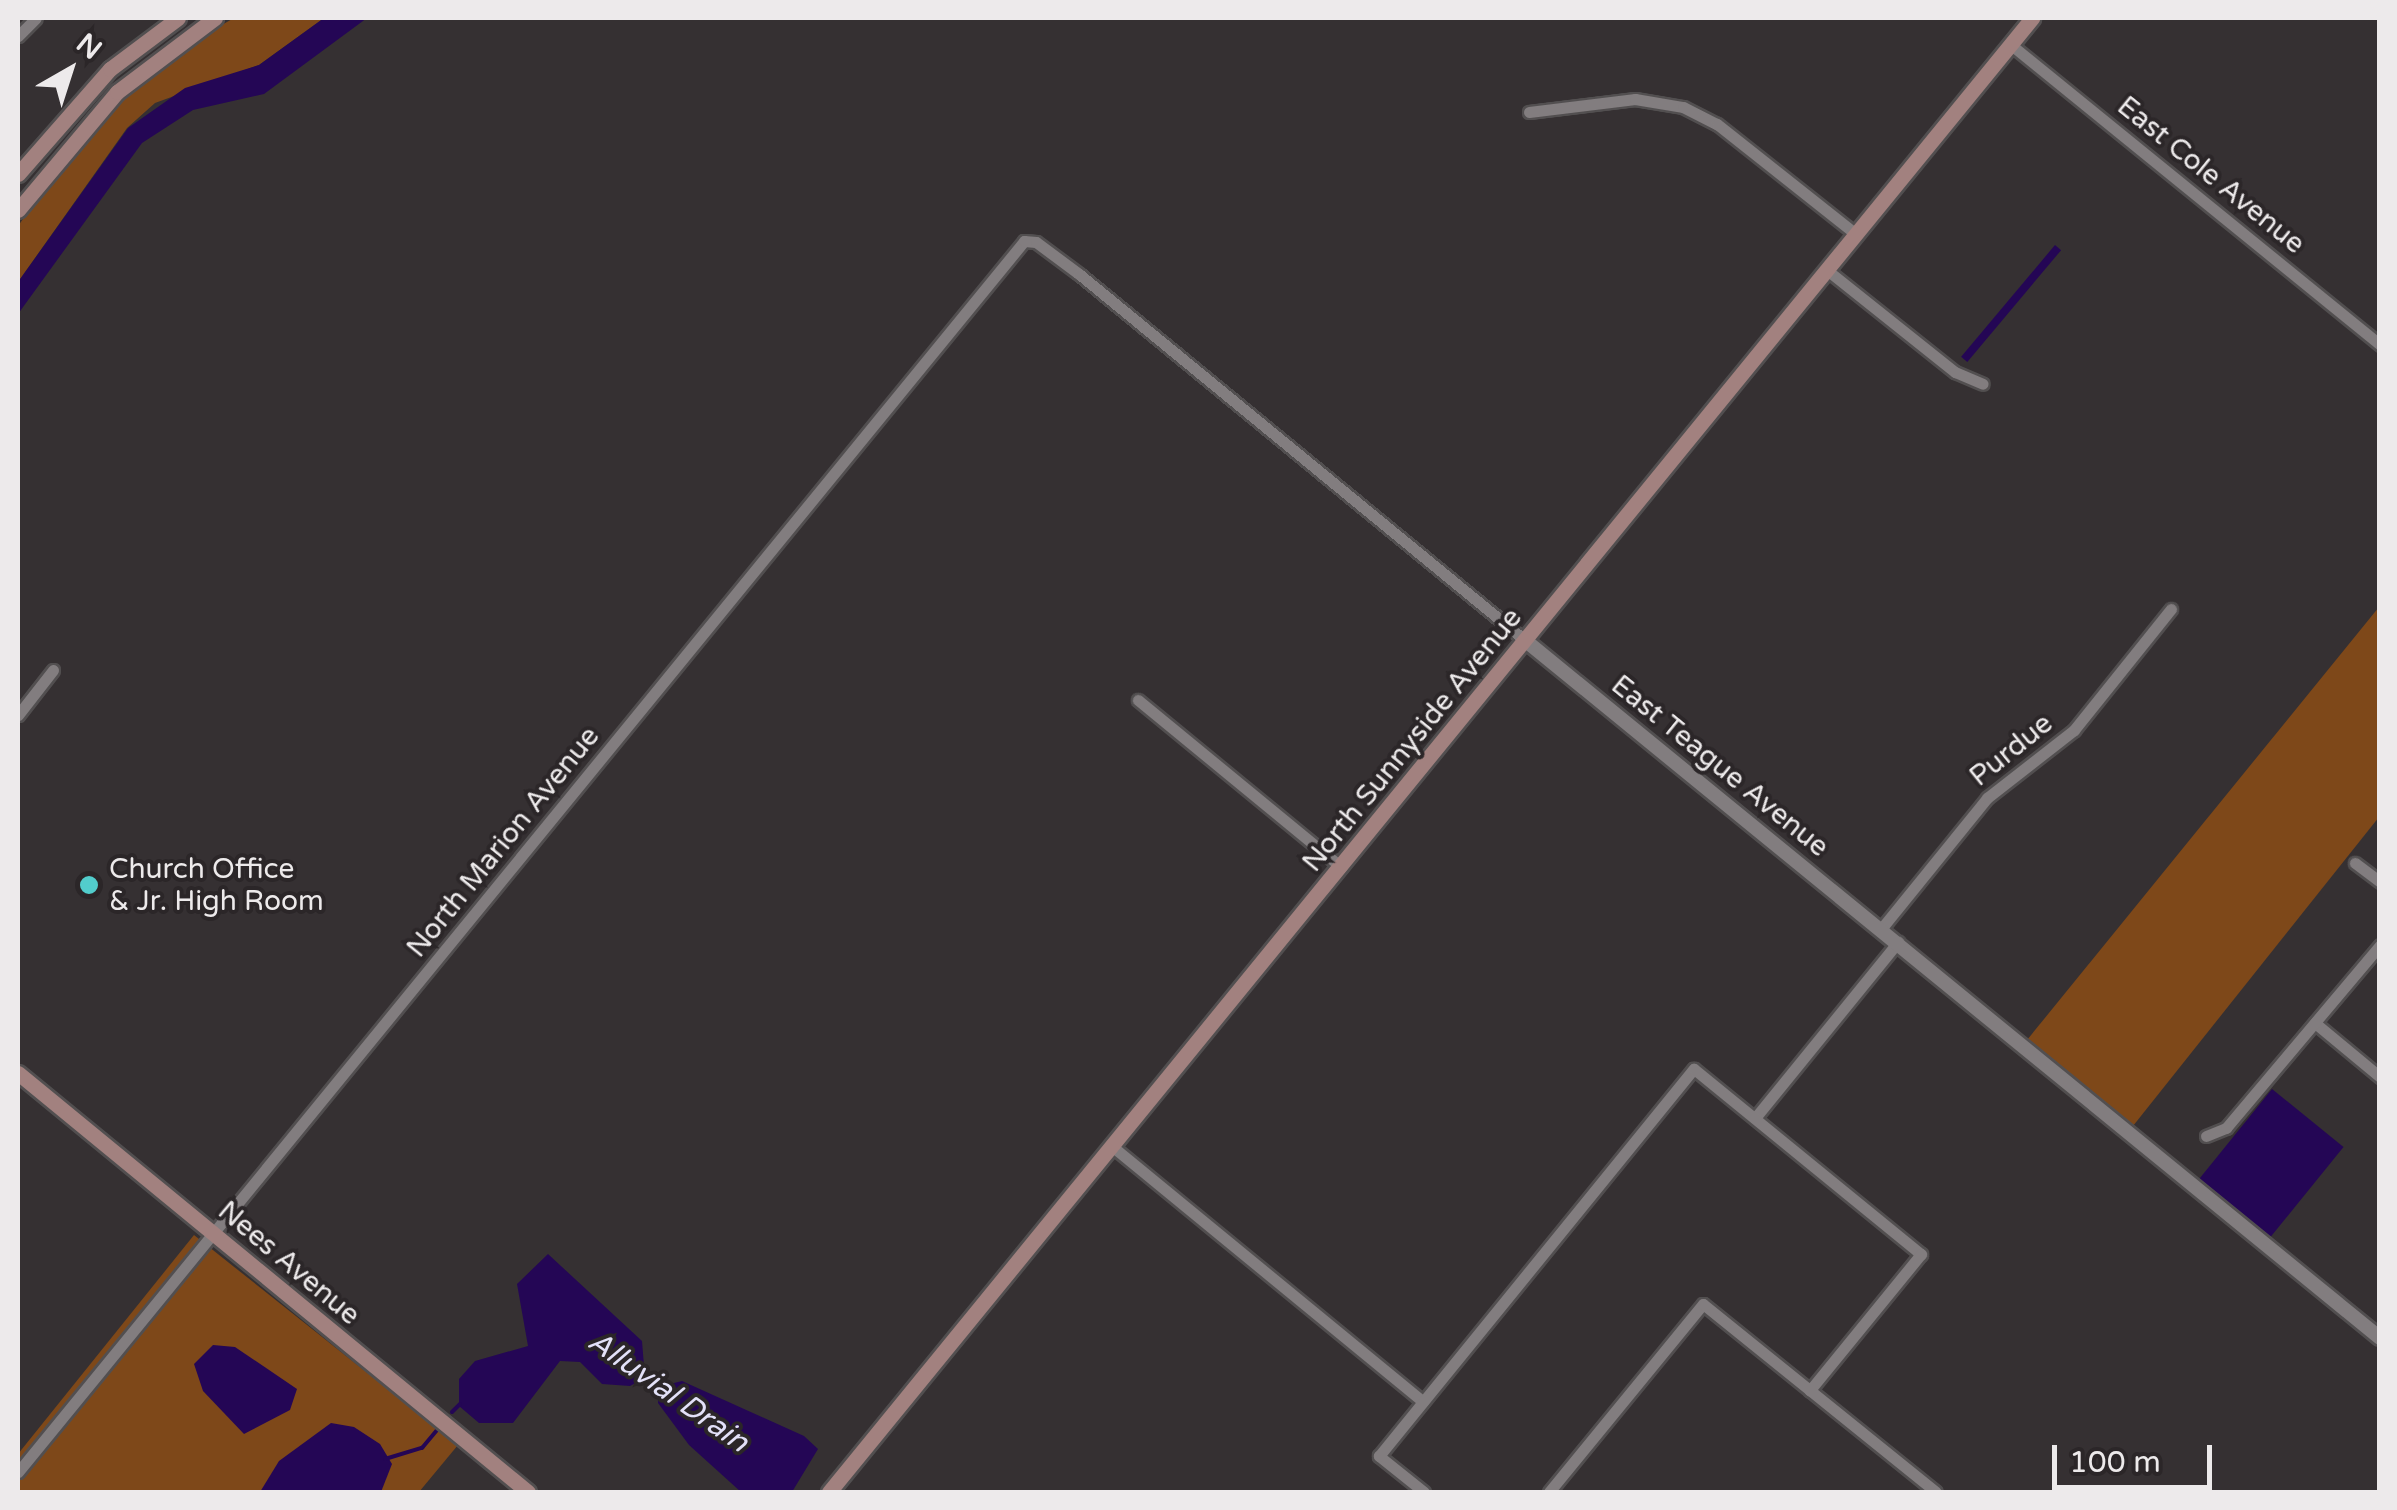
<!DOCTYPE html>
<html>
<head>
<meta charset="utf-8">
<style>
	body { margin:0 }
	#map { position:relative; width:2397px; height:1510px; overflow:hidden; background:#353032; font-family:"Varela Round",sans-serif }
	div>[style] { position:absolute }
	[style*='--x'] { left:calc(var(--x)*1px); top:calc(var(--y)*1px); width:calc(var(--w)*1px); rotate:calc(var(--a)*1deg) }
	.green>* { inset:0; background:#7e4819 }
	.water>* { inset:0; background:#240655; transform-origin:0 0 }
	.stream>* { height:4px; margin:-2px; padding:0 2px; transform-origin:2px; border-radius:2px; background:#240655 }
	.roads { filter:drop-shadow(2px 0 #524f50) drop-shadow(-2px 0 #524f50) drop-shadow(0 2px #524f50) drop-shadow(0 -2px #524f50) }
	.minor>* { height:11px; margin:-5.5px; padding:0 5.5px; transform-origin:5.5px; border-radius:5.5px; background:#827d7f }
	.tertiary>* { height:14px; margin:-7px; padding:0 7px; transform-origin:7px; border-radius:7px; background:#827d7f }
	.secondary>* { height:15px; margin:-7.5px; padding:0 7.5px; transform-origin:7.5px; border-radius:7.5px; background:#a2817f }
	.dots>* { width:28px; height:28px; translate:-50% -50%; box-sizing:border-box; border:5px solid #2b2628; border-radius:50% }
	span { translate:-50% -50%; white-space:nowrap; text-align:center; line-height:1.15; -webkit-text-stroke:8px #2b2628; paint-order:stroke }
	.street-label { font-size:28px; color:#edeaeb }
	.poi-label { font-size:28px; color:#edeaeb }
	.left { translate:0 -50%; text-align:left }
	.water-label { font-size:30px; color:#e3e1f8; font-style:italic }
	.frame { position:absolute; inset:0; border:20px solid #edeaeb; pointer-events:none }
	.north { position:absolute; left:20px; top:20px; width:100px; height:100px; -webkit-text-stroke:8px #2b2628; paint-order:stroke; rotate:39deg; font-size:28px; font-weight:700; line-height:40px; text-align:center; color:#edeaeb }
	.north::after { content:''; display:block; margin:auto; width:35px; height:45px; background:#edeaeb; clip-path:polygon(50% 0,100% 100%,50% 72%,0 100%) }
	.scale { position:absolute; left:2052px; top:1445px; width:160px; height:45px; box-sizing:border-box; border:5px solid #edeaeb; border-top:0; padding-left:12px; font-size:30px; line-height:35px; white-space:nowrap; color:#edeaeb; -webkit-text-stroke:8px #2b2628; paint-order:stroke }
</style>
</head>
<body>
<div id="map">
	<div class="green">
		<div style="clip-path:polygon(234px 18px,324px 18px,259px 65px,155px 103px,127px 128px,18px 282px,18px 226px,57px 171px,115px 107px,190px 43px)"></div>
		<div style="clip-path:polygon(2379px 607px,2379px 817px,2133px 1126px,2027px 1040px)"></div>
		<div style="clip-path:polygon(194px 1235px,458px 1445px,419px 1492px,18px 1492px,18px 1454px)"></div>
	</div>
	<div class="water">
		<div style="clip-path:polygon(324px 18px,367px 18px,264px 94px,193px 110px,142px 143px,18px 314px,18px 282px,128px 128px,185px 88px,259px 65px)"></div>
		<div style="left:2055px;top:245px;width:8px;height:146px;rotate:40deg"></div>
		<div style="left:2272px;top:1089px;width:92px;height:117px;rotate:39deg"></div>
		<div style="clip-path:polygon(548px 1254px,642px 1341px,645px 1378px,630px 1386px,602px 1384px,580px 1362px,560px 1361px,513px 1423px,479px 1423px,459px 1406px,459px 1379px,475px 1361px,528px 1346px,517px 1284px)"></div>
		<div style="clip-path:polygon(213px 1345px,235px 1347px,297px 1389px,290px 1410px,244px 1434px,203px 1391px,194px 1364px)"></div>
		<div style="clip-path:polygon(682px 1381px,804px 1436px,818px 1449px,792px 1492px,741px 1492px,689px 1445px,658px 1403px,658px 1387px)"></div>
		<div style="clip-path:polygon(331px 1423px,354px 1427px,380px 1444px,392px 1464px,381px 1492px,260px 1492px,279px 1461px)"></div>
	</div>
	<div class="stream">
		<div style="--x:642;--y:1375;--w:21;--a:35"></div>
		<div style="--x:452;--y:1412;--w:11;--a:-45"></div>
		<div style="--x:385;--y:1459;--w:39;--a:-17"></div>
		<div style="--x:422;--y:1448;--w:26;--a:-50"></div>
	</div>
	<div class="roads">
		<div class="minor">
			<div style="--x:18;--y:36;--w:25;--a:-45"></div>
			<div style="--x:2010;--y:44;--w:477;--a:39.1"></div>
			<div style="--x:1529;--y:112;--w:107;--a:-7"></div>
			<div style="--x:1635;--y:99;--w:49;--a:9.5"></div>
			<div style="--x:1683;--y:107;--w:38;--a:27"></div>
			<div style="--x:1717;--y:124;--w:177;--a:38.4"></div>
			<div style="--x:1827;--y:270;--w:164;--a:38.6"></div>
			<div style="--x:1955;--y:372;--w:30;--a:23"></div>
			<div style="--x:1138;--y:700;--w:263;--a:39.4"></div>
			<div style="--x:18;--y:715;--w:57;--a:-52.1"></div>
			<div style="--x:2355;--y:863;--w:31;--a:37"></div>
			<div style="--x:1881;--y:929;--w:169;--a:-51"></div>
			<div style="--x:1987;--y:798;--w:110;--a:-38"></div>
			<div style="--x:2074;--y:730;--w:155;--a:-51.3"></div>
			<div style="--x:2315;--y:1023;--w:85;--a:39.7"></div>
			<div style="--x:1755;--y:1118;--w:227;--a:-50.9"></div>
			<div style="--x:2206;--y:1136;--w:22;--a:-22"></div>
			<div style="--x:2226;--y:1128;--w:239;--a:-49.9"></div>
			<div style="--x:1113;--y:1147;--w:401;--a:39.4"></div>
			<div style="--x:18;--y:1472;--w:1590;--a:-50.74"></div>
			<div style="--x:1024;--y:241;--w:12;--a:5"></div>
			<div style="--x:1036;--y:242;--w:54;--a:36.7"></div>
			<div style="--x:1079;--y:274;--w:578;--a:39.39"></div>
			<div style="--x:1424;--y:1492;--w:58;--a:-141.3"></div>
			<div style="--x:1379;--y:1456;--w:499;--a:-50.9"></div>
			<div style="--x:1694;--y:1069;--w:293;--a:39.2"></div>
			<div style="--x:1921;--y:1254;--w:176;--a:129.2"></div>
			<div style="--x:1549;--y:1492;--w:243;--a:-50.7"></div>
			<div style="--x:1703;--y:1304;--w:299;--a:38.9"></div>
		</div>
		<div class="tertiary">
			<div style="--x:1526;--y:641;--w:1102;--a:39.22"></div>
		</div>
		<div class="secondary">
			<div style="--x:18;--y:174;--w:140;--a:-48.8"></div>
			<div style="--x:110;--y:69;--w:85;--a:-36.9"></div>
			<div style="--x:18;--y:210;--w:154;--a:-50"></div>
			<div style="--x:117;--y:92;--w:123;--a:-37.1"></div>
			<div style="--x:18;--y:1073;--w:660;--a:39.41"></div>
			<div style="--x:829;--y:1492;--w:1903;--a:-50.78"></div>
		</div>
	</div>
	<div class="dots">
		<div style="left:89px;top:885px;background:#52cdcc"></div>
	</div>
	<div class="street-label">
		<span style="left:2211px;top:175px;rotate:39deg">East Cole Avenue</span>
		<span style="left:1412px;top:740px;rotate:-51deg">North Sunnyside Avenue</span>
		<span style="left:2011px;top:750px;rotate:-39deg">Purdue</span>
		<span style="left:1720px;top:766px;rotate:39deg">East Teague Avenue</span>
		<span style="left:503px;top:842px;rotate:-51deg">North Marion Avenue</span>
		<span style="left:289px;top:1263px;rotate:40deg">Nees Avenue</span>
	</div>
	<div class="poi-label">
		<span class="left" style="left:109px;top:885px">Church Office<br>&amp; Jr. High Room</span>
	</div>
	<div class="water-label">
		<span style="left:668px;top:1392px;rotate:35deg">Alluvial Drain</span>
	</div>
	<div class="frame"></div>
	<div class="north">N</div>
	<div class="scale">100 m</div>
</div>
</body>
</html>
